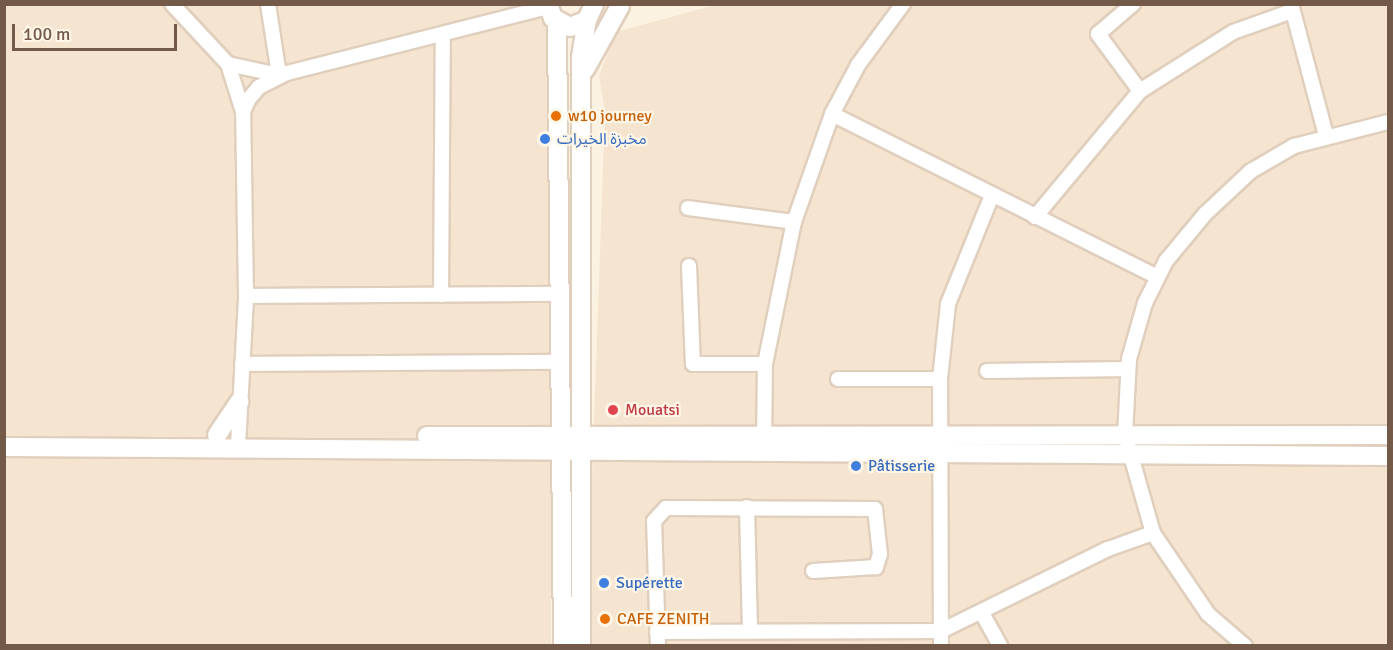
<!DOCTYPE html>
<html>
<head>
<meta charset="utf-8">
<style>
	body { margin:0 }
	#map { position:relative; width:1393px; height:650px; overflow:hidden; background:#fcf2e1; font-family:Signika,"Noto Sans Arabic",sans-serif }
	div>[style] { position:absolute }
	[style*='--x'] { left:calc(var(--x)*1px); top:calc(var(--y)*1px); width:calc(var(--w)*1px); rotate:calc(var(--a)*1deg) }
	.residential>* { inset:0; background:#f4e4d0; transform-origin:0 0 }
	.roads { filter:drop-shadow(2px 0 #e0cfbd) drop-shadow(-2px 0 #e0cfbd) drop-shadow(0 2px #e0cfbd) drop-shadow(0 -2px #e0cfbd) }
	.street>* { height:14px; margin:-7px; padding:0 7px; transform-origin:7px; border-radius:7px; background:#fff }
	.secondary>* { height:18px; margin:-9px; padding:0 9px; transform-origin:9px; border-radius:9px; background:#fff }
	.dots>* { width:16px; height:16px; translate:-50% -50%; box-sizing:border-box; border:3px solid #fff6e7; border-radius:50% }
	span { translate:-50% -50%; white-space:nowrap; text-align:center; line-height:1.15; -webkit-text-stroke:4.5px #fff6e7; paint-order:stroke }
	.food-label { font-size:16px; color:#c56008 }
	.left { translate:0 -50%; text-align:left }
	.shop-label { font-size:16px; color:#366cbe }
	.health-label { font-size:16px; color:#be3a42 }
	.frame { position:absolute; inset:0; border:6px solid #735948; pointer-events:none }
	.scale { position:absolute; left:12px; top:24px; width:165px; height:27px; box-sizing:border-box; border:3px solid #735948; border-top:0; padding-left:8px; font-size:18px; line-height:21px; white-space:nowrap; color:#735948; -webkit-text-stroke:4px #fff6e7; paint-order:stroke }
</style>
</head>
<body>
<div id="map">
	<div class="residential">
		<div style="clip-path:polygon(719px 4px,1388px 5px,1388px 645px,586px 646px,605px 112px,599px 76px,616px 32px)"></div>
		<div style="left:4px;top:5px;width:547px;height:640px"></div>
	</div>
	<div class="roads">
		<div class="street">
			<div style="--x:172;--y:4;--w:82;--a:47"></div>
			<div style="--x:228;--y:64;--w:50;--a:72.6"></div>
			<div style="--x:1133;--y:4;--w:46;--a:139.4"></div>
			<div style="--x:1098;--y:34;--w:71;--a:53.6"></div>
			<div style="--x:1291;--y:4;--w:137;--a:75.1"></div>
			<div style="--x:228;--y:64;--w:52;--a:12.2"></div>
			<div style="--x:279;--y:75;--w:72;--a:-98.8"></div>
			<div style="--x:832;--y:114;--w:364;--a:26.6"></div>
			<div style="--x:688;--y:208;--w:107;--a:7.5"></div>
			<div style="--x:1035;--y:217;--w:164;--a:-50.2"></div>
			<div style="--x:1140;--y:91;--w:110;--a:-32.4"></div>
			<div style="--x:1233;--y:32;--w:63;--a:-19.6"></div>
			<div style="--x:689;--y:266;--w:98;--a:87.7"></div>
			<div style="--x:693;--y:364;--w:72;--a:0"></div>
			<div style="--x:441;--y:295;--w:259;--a:-89.6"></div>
			<div style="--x:246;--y:296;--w:314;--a:-0.4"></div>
			<div style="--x:242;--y:364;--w:319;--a:-0.4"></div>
			<div style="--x:987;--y:371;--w:141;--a:-0.8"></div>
			<div style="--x:838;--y:379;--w:102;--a:0"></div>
			<div style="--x:764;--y:445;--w:81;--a:-89.3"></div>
			<div style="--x:765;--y:364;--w:145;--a:-78.5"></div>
			<div style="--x:794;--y:222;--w:114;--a:-70.6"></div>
			<div style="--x:832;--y:114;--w:55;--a:-62"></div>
			<div style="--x:858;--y:65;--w:76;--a:-53.6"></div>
			<div style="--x:238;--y:446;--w:150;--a:-86.9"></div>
			<div style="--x:246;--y:296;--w:184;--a:-90.9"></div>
			<div style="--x:243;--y:112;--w:13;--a:-67"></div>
			<div style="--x:248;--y:100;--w:17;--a:-50"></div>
			<div style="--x:259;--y:87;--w:31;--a:-27"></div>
			<div style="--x:287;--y:73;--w:269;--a:-14.2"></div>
			<div style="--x:747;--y:507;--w:124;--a:88.6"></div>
			<div style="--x:982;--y:613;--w:38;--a:61"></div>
			<div style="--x:657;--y:632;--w:284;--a:-0.2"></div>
			<div style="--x:941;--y:631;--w:186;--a:-26.2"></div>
			<div style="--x:1108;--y:549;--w:48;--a:-19.6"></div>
			<div style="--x:658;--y:646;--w:125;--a:-91.8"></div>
			<div style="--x:654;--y:521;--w:18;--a:-47"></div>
			<div style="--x:666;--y:508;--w:209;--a:0.3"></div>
			<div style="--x:875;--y:509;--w:45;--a:83.7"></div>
			<div style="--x:880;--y:554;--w:14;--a:107"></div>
			<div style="--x:876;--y:567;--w:63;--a:176.4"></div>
			<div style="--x:941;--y:646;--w:267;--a:-90.2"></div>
			<div style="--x:940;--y:379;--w:75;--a:-83.9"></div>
			<div style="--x:948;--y:304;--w:118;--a:-68"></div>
			<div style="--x:1245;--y:646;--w:49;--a:-139.1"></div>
			<div style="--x:1208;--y:614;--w:98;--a:-124.2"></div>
			<div style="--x:1153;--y:533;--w:102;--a:-105.9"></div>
			<div style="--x:1125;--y:435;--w:76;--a:-87"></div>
			<div style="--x:1129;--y:359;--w:58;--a:-74.1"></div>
			<div style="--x:1145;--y:303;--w:47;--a:-63.4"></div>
			<div style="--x:1166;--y:261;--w:61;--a:-50.3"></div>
			<div style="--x:1205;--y:214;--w:63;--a:-43.1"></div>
			<div style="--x:1251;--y:171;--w:50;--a:-30.2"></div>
			<div style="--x:1294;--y:146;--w:97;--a:-14.3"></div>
		</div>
		<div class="secondary">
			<div style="--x:548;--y:4;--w:15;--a:70"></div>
			<div style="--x:553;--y:18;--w:19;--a:28"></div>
			<div style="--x:570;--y:27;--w:18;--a:-22"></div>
			<div style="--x:587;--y:20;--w:17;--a:-66"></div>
			<div style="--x:557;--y:22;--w:624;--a:89.45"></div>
			<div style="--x:585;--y:69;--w:72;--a:-60.9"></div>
			<div style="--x:217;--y:435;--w:40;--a:-56"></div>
			<div style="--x:427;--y:436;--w:961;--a:-0.06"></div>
			<div style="--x:4;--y:447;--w:1384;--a:0.37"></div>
			<div style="--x:581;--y:646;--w:589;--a:-90"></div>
			<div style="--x:581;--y:57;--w:37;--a:-81"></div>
		</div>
	</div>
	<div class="dots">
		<div style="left:556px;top:116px;background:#e8710a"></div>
		<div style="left:545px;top:139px;background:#3f7fe0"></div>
		<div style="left:613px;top:410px;background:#e0444e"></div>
		<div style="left:856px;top:466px;background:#3f7fe0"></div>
		<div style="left:604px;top:583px;background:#3f7fe0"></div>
		<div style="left:605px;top:619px;background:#e8710a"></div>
	</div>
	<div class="food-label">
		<span class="left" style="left:568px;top:116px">w10 journey</span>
		<span class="left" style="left:617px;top:619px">CAFE ZENITH</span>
	</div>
	<div class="shop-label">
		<span class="left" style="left:557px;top:139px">مخبزة الخيرات</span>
		<span class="left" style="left:868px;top:466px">Pâtisserie</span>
		<span class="left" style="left:616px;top:583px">Supérette</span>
	</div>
	<div class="health-label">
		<span class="left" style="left:625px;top:410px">Mouatsi</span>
	</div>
	<div class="frame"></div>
	<div class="scale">100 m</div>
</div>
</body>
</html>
